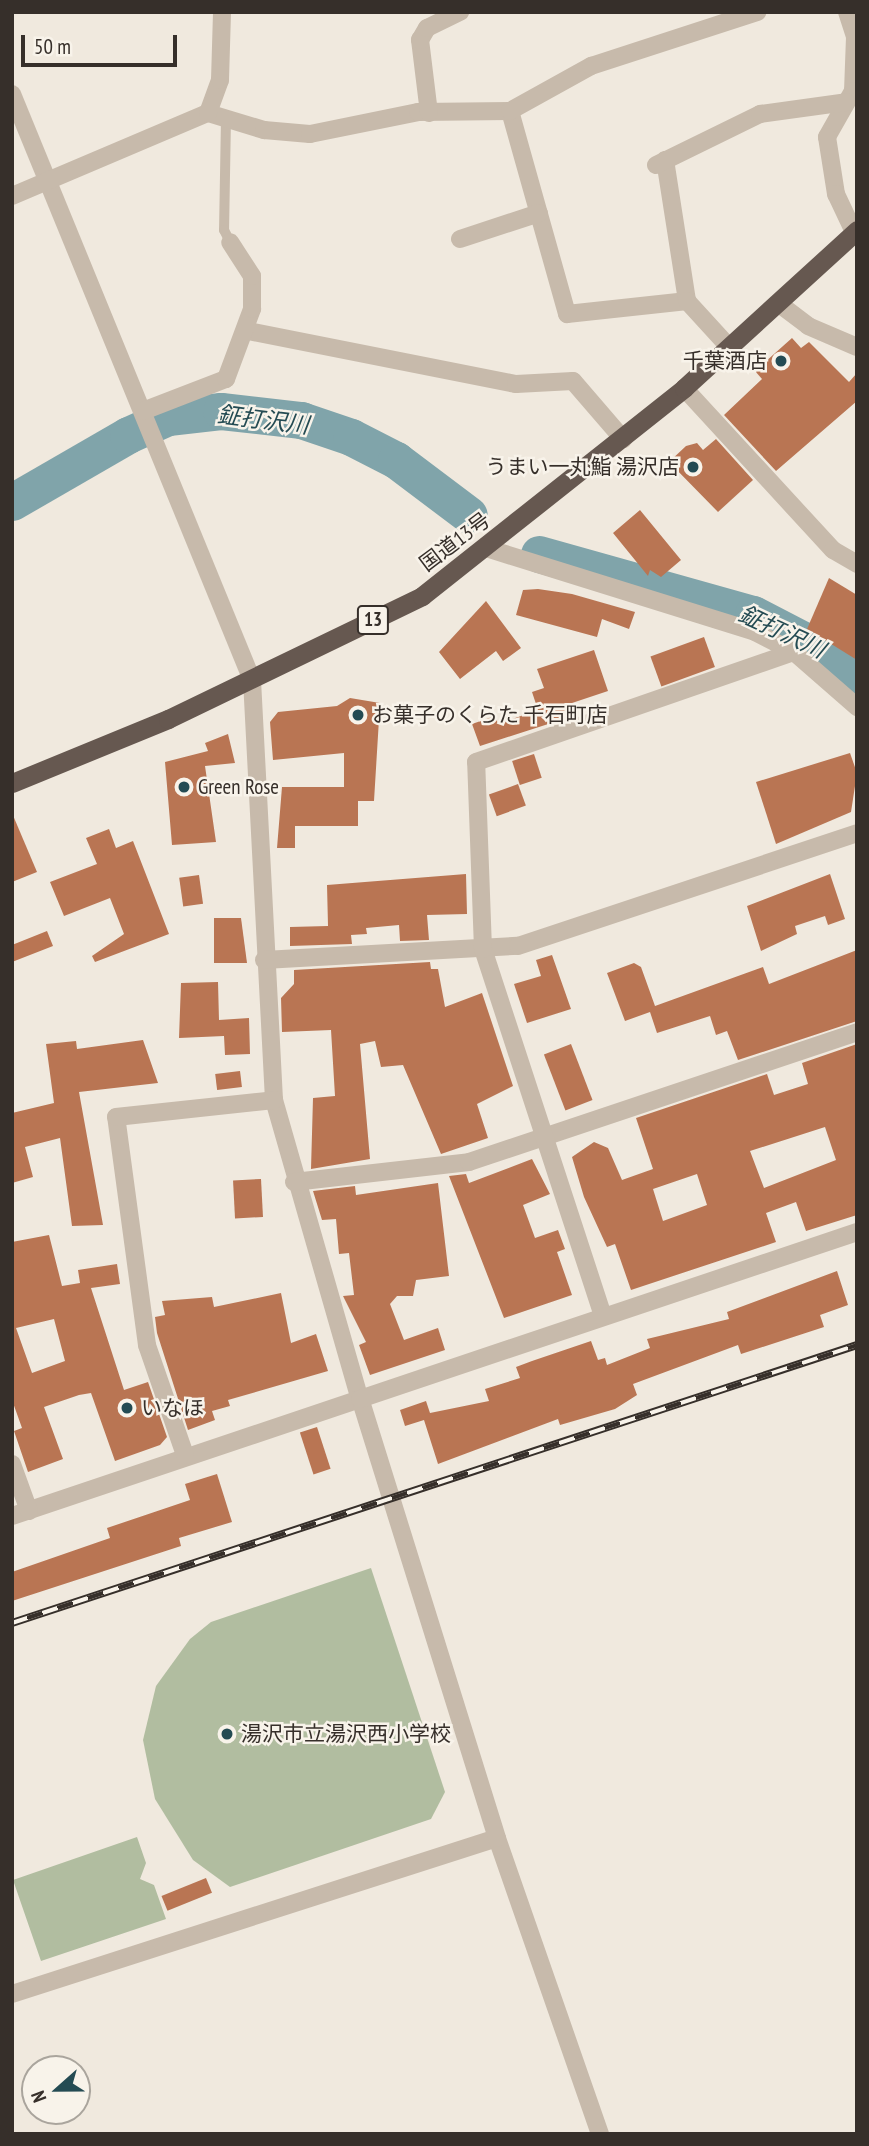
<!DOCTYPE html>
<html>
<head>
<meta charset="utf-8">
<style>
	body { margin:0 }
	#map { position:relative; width:869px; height:2146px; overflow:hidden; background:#f0e9de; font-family:"PT Sans Narrow","Noto Sans JP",sans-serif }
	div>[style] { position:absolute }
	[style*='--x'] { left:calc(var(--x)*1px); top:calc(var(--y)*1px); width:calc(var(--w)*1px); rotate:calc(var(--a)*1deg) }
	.green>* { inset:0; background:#b1bda0 }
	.river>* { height:37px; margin:-18.5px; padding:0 18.5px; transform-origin:18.5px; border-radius:18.5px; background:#80a4aa }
	.building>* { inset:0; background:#b97553; transform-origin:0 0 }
	.service>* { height:10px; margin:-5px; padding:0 5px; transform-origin:5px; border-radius:5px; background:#c7baab }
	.minor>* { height:18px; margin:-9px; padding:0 9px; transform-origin:9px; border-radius:9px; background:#c7baab }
	.tertiary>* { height:18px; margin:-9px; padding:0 9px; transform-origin:9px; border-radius:9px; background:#c7baab }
	.trunk>* { height:19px; margin:-9.5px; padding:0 9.5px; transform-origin:9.5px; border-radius:9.5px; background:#665850 }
	.rail>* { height:8px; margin-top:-4px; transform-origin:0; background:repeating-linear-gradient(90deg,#f8f3ea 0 16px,#362f2a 0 32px); box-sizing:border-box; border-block:2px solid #362f2a }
	.dots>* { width:19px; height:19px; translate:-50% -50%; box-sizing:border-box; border:4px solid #f8f3ea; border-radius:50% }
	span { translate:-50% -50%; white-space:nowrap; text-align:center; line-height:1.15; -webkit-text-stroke:5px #f8f3ea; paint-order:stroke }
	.shield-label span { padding:2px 5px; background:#f8f3ea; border:2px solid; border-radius:5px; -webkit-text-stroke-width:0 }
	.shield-label { font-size:19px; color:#362f2a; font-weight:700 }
	.poi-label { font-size:21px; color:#362f2a }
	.right { translate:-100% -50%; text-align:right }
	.left { translate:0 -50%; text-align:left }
	.street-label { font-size:21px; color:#362f2a }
	.water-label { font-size:23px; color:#244b53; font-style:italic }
	.frame { position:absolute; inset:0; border:14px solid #362f2a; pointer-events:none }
	.north { position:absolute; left:21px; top:2055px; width:70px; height:70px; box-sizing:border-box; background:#f8f3ea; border:2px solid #aaa59d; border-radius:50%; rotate:249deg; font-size:19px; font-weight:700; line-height:28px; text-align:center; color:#362f2a }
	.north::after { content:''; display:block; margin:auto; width:24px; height:32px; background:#244b53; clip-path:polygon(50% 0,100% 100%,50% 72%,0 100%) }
	.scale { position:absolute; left:21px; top:35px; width:156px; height:32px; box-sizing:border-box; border:4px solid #362f2a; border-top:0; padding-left:9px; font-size:21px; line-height:24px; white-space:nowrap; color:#362f2a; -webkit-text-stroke:5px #f8f3ea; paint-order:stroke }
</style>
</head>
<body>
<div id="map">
	<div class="green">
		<div style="clip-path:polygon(371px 1568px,445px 1792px,431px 1819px,230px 1887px,193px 1860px,155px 1799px,143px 1740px,156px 1686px,190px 1639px,211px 1622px)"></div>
		<div style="clip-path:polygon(137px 1837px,146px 1863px,140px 1879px,154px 1885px,166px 1919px,41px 1961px,13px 1880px)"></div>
	</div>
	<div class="river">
		<div style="--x:12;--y:502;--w:134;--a:-30"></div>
		<div style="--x:128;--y:435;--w:44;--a:-24.2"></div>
		<div style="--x:168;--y:417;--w:53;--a:-6.5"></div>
		<div style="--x:221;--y:411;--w:81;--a:6.4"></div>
		<div style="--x:301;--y:420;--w:53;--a:18.8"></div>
		<div style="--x:351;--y:437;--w:51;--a:27.1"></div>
		<div style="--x:396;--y:460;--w:91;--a:37"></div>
		<div style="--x:539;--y:554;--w:222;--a:15.7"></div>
		<div style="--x:753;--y:614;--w:89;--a:27.4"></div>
		<div style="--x:832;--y:655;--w:34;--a:43"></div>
	</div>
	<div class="building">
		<div style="clip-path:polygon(792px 338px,801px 348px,809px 342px,849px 382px,857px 373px,857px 401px,776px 471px,724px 415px,762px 379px,755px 371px)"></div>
		<div style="clip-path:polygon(716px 439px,753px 480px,718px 512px,669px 462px,686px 446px,697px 443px,703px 450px)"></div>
		<div style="clip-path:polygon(640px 510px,681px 560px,661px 577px,650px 570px,648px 576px,613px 533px)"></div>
		<div style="clip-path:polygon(829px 578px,857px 595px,857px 660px,807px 629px)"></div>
		<div style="clip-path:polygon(538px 589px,572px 594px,635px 612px,629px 629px,602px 619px,597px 637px,516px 615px,523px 590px)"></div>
		<div style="clip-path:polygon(486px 601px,521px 648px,503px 661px,496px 651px,460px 679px,439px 652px)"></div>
		<div style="left:704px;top:637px;width:32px;height:57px;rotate:70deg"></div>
		<div style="clip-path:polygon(594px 650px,608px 691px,569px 704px,573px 716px,480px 746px,472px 724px,495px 716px,501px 732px,498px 724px,538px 710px,532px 692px,544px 688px,537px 669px)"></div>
		<div style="clip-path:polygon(350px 698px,380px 703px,374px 801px,358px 801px,358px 826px,295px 826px,295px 848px,277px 848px,282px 787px,344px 787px,344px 753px,273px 760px,270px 722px,278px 712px,337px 706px)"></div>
		<div style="clip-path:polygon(228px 734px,235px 763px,205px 766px,216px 842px,172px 845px,165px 762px,208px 751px,205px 743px)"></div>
		<div style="clip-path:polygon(850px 753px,857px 773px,851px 812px,776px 844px,756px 782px)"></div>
		<div style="left:534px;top:754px;width:25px;height:23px;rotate:72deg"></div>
		<div style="left:518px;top:784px;width:23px;height:31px;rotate:70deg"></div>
		<div style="clip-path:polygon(12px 813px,37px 872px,12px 882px)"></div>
		<div style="clip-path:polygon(109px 829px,116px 848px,133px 841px,169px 934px,95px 962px,92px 956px,124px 934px,110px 898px,64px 916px,50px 882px,97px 864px,86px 838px)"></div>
		<div style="clip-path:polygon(466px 874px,467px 914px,427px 915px,429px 940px,400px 941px,399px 925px,366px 928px,367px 934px,351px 935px,352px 944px,290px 946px,290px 927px,328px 926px,327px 885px)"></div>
		<div style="clip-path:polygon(830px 874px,845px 919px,828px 925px,825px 916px,795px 926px,797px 934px,761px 951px,747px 906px)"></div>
		<div style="left:199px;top:875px;width:29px;height:20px;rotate:82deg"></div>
		<div style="clip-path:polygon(214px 918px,241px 918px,247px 963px,214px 963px)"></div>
		<div style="clip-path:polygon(47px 931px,53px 946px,12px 962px,12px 945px)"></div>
		<div style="clip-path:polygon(857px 950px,857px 1021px,738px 1060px,727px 1031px,716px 1035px,710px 1016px,657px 1033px,650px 1012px,625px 1021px,607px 973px,634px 963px,641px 967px,655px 1006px,763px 967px,769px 984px)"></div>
		<div style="clip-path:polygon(552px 955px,571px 1009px,527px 1023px,514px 984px,541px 976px,536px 960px)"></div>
		<div style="clip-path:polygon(430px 962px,431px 969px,438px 969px,445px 1007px,482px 993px,513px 1086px,477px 1104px,488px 1138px,441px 1154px,403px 1065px,381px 1067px,375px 1041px,360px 1044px,370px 1159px,311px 1169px,313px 1098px,335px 1096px,331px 1030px,282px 1032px,281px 998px,294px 984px,294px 970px)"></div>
		<div style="clip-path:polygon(218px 982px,219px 1020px,249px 1018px,250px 1054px,225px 1055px,224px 1036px,179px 1038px,181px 983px)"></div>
		<div style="clip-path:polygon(143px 1040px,158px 1083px,79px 1092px,103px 1225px,72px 1226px,60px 1138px,25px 1147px,33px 1177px,12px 1183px,12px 1113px,54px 1103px,46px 1044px,76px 1041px,77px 1049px)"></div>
		<div style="left:571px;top:1044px;width:60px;height:29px;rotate:69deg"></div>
		<div style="clip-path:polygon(evenodd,857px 1044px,857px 1215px,806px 1231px,796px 1202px,766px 1213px,776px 1242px,631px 1290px,615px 1244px,607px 1247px,584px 1197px,572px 1157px,594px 1142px,608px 1148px,622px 1180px,653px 1169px,636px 1118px,767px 1074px,774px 1095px,808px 1084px,802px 1063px,857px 1044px,825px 1127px,836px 1160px,764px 1188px,750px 1151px,825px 1127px,857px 1044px,697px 1174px,707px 1205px,663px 1221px,653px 1189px,697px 1174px)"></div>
		<div style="left:240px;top:1071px;width:16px;height:25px;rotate:83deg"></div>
		<div style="clip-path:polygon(532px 1159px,550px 1194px,523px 1205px,535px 1238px,558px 1230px,565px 1249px,557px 1252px,572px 1295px,504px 1318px,449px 1176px,466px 1174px,469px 1183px)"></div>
		<div style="left:261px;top:1179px;width:38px;height:28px;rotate:87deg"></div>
		<div style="clip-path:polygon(438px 1183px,449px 1276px,416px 1280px,413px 1296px,397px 1296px,390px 1304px,404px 1340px,438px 1328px,445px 1350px,370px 1375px,359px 1345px,366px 1342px,343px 1296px,354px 1295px,349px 1253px,339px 1254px,336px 1219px,322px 1220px,313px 1191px,355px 1186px,356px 1195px)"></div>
		<div style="clip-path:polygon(evenodd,49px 1235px,62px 1286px,80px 1283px,78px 1270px,117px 1264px,120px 1284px,91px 1288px,124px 1390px,148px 1382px,167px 1437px,160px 1445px,115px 1461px,91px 1393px,79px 1395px,44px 1407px,63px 1459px,28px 1472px,14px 1431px,22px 1428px,12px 1400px,12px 1242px,49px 1235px,54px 1319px,65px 1361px,32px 1373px,16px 1328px,54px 1319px)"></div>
		<div style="clip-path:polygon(837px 1271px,848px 1305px,820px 1315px,824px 1327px,741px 1354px,738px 1345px,633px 1384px,637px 1395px,615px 1409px,560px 1425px,558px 1419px,438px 1464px,424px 1420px,405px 1426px,400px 1410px,426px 1401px,430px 1413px,489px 1401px,485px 1389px,520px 1378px,516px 1367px,532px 1361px,591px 1341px,598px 1360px,605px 1358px,607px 1365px,650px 1348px,647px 1339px,729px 1319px,727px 1312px)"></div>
		<div style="clip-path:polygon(281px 1293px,291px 1343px,316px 1334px,328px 1371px,228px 1400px,230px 1406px,212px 1411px,215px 1420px,188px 1430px,157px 1333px,155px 1317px,165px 1315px,162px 1301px,212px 1297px,214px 1307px)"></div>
		<div style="left:317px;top:1427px;width:44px;height:18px;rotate:72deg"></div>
		<div style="clip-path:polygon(217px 1474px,232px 1522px,179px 1538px,181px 1546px,12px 1601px,12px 1572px,110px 1538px,107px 1528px,190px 1500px,185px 1484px)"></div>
		<div style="left:206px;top:1878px;width:16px;height:48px;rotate:68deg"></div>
	</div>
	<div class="service">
		<div style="--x:226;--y:118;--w:112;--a:91"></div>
		<div style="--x:224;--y:230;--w:13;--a:63"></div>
	</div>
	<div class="minor">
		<div style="--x:847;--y:12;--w:26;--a:72"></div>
		<div style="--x:855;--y:37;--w:54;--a:92.1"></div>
		<div style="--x:853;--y:91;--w:53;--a:119.5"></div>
		<div style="--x:827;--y:137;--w:58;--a:81"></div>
		<div style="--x:836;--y:194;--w:42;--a:64.7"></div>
		<div style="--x:12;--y:94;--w:633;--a:67.73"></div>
		<div style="--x:252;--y:680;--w:421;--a:87"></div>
		<div style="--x:274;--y:1100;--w:311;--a:74"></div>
		<div style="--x:360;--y:1399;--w:367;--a:161.4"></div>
		<div style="--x:510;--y:111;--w:211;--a:74.3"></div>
		<div style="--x:567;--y:314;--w:121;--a:-6.2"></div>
		<div style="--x:208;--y:113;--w:59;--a:16.9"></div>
		<div style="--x:264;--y:130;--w:46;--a:5"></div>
		<div style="--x:310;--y:134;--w:110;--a:-11.5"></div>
		<div style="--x:418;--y:112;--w:92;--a:-0.6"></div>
		<div style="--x:510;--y:111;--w:93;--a:-29.1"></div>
		<div style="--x:591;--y:66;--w:175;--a:-18"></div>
		<div style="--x:429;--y:113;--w:74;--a:-97"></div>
		<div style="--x:420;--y:40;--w:14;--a:-60"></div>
		<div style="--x:427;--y:28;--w:37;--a:-26"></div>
		<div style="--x:665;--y:160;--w:143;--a:81.1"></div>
		<div style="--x:687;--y:301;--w:62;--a:47.6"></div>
		<div style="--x:656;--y:165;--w:116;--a:-26.1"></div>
		<div style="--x:760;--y:114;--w:87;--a:-7.9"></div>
		<div style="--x:12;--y:196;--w:213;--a:-23"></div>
		<div style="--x:208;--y:113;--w:35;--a:-70"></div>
		<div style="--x:220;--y:80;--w:68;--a:-88.3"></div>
		<div style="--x:460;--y:239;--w:83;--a:-18.2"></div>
		<div style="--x:778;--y:303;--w:38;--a:37"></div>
		<div style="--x:808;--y:326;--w:53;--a:23.2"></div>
		<div style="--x:248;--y:331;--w:273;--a:11.2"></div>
		<div style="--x:516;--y:384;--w:57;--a:-3"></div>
		<div style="--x:573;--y:381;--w:77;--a:49.2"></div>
		<div style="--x:684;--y:388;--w:220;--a:47.4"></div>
		<div style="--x:833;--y:550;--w:28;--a:30"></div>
		<div style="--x:143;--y:411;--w:89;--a:-21.1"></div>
		<div style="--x:226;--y:379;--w:75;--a:-69.6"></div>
		<div style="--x:252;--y:309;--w:33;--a:-90"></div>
		<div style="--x:252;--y:276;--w:40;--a:-122.9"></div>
		<div style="--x:486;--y:548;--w:282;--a:17.3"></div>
		<div style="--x:755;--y:632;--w:44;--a:27.1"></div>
		<div style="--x:794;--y:652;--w:84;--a:41.1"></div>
		<div style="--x:264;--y:960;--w:254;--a:-3.2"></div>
		<div style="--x:518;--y:946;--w:357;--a:-18.4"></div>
		<div style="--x:294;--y:1182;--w:176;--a:-6.5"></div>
		<div style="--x:469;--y:1162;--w:409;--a:-18.5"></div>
		<div style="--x:603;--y:1316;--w:386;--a:-108.1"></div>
		<div style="--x:483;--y:949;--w:187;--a:-92.1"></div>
		<div style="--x:476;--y:762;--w:336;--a:-19.1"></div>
		<div style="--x:185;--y:1455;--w:116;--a:-109.1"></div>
		<div style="--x:147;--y:1345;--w:230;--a:-97.7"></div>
		<div style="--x:116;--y:1117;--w:159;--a:-6.1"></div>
		<div style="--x:12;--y:1464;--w:50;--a:70.1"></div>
		<div style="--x:12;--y:1994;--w:509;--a:-17.83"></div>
	</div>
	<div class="tertiary">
		<div style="--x:600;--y:2134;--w:313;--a:-109.2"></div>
		<div style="--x:497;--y:1838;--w:460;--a:-107.3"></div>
		<div style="--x:360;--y:1399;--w:524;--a:-18.57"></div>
	</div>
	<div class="trunk">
		<div style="--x:12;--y:783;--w:169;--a:-22.3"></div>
		<div style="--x:168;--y:719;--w:282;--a:-25.8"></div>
		<div style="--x:422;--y:596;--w:335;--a:-38.4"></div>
		<div style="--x:684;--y:388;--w:234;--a:-42.4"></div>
	</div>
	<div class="rail">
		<div style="--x:12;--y:1623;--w:890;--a:-18.21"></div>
	</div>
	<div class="dots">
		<div style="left:781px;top:361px;background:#244b53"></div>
		<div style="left:693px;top:467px;background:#244b53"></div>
		<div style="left:358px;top:715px;background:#244b53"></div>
		<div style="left:184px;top:787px;background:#244b53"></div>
		<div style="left:127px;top:1408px;background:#244b53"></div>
		<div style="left:227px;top:1734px;background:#244b53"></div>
	</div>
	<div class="shield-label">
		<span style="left:373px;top:620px">13</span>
	</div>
	<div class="poi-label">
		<span class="right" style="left:767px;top:361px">千葉酒店</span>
		<span class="right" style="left:679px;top:467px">うまい一丸鮨 湯沢店</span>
		<span class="left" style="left:372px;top:715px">お菓子のくらた 千石町店</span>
		<span class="left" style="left:198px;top:787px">Green Rose</span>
		<span class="left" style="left:141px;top:1408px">いなほ</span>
		<span class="left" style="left:241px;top:1734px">湯沢市立湯沢西小学校</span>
	</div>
	<div class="street-label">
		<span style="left:455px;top:542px;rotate:-37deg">国道13号</span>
	</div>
	<div class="water-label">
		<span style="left:263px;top:420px;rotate:7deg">鉦打沢川</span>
		<span style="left:782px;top:632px;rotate:25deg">鉦打沢川</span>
	</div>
	<div class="frame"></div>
	<div class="north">N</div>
	<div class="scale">50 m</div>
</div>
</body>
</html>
